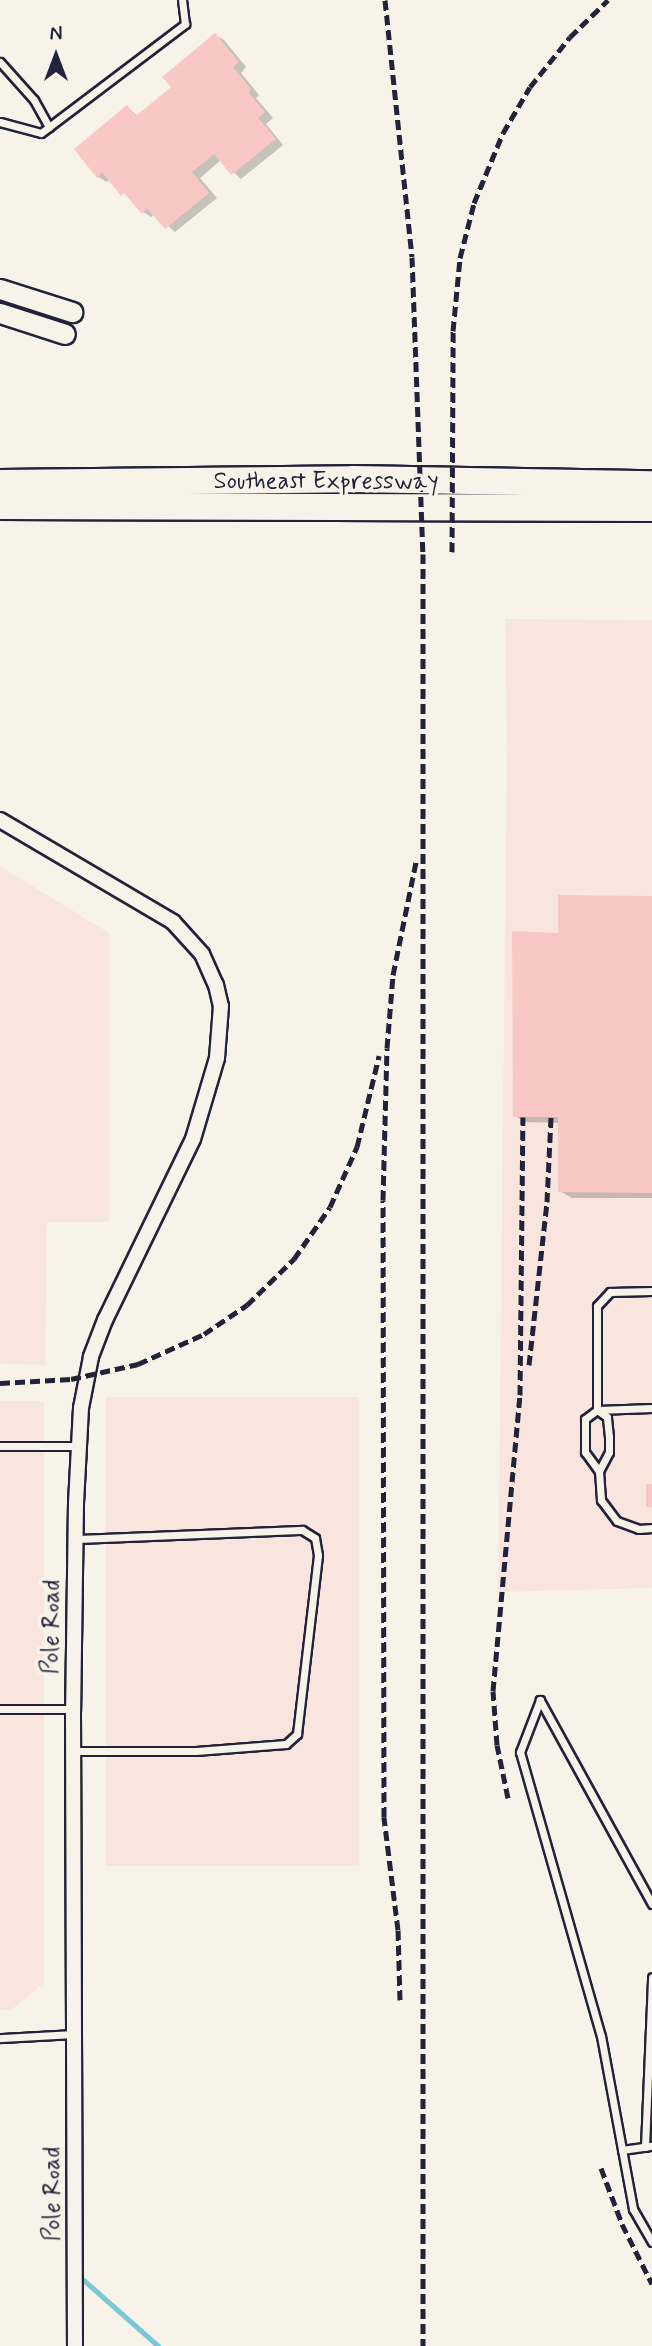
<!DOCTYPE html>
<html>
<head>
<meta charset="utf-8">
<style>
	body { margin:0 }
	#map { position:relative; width:652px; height:2346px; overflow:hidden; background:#f7f3e8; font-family:Mynerve,sans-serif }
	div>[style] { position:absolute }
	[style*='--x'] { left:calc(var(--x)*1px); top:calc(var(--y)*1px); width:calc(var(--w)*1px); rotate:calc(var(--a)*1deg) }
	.built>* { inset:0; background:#f8e6de; transform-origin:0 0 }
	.shadow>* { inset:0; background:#0003 }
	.stream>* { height:5px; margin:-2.5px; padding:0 2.5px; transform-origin:2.5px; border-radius:2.5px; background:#7ac8d7 }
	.building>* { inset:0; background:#f9c8c6; transform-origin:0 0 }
	.roads { filter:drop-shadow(2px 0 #22223b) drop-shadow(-2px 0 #22223b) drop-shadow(0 2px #22223b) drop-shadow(0 -2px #22223b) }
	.service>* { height:7px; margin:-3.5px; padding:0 3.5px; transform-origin:3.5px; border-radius:3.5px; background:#f7f3e8 }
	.minor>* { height:14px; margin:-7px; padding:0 7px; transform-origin:7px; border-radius:7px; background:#f7f3e8 }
	.secondary>* { height:19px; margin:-9.5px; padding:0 9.5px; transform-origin:9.5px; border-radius:9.5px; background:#f7f3e8 }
	.motorway>* { height:26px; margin:-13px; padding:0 13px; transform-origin:13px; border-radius:13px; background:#f7f3e8 }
	.rail>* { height:5px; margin-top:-2.5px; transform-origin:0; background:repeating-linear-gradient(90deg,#22223b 0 10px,transparent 0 15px) }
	span { translate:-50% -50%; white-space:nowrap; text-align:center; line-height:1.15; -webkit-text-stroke:7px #f7f3e8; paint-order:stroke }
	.street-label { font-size:24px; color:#22223b }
	.north { position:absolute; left:21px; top:21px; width:70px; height:70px; -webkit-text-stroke:5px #f7f3e8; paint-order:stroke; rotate:0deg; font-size:19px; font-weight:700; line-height:28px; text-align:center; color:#22223b }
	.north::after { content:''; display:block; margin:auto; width:24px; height:32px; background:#22223b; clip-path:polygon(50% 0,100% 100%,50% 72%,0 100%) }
</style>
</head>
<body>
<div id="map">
	<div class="built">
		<div style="clip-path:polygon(505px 619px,652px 620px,652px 1588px,498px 1592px,507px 748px)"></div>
		<div style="clip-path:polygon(0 866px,109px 933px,109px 1222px,47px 1222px,45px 1365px,0 1364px)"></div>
		<div style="left:359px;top:1397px;width:469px;height:253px;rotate:90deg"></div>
		<div style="clip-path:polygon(0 1401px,44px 1401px,44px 1983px,11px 2010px,0 2010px)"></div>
	</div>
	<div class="shadow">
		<div style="clip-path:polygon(215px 35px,224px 40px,246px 67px,241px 73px,259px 95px,256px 98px,273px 118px,266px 124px,283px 145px,241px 179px,221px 160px,200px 178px,217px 198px,175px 232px,155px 214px,151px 217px,143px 212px,110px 179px,107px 182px,98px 177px,76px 149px,127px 107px,138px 116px,173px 87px)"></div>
		<div style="clip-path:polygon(652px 897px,652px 1198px,572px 1198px,560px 1191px,560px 1123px,526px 1122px,515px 1116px,560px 935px)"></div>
	</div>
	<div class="stream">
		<div style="--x:79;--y:2276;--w:106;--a:41.5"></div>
	</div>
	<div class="building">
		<div style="clip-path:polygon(215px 33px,239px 62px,233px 67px,251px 89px,248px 92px,265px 112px,258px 118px,276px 139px,231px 175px,214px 154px,192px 172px,209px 193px,165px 229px,147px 208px,142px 214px,124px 193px,121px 196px,102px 172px,97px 178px,74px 149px,127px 105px,136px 116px,171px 87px,162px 77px)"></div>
		<div style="clip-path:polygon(558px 895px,652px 896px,652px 1193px,558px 1192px,558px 1117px,513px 1117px,512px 931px,558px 933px)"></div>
		<div style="left:646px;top:1484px;width:6px;height:23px"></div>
	</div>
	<div class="roads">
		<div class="service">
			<div style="--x:0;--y:62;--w:51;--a:48.2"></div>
			<div style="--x:34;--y:100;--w:31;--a:61"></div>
			<div style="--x:0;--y:122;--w:42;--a:15"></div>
			<div style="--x:41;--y:133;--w:181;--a:-37.1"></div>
			<div style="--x:185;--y:24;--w:24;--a:-97"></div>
			<div style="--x:652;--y:1291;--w:42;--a:178.6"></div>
			<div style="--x:610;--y:1292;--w:19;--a:133"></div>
			<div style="--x:597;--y:1306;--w:104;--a:90"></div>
			<div style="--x:597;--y:1410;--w:55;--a:-2.1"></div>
			<div style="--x:0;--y:1446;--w:78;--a:0"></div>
			<div style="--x:599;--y:1471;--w:21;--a:-62"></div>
			<div style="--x:609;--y:1452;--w:15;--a:-90"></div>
			<div style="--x:609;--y:1437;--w:20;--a:-96"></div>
			<div style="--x:607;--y:1417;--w:12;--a:-145"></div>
			<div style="--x:597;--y:1410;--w:15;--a:143"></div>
			<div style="--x:585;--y:1419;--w:33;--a:90"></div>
			<div style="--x:585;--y:1452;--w:24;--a:54"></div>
			<div style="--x:599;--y:1471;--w:29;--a:86"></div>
			<div style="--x:601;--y:1500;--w:26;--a:53"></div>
			<div style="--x:617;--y:1521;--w:23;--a:20"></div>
			<div style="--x:639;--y:1529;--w:13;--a:-4"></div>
			<div style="--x:0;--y:1709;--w:73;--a:0"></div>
			<div style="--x:74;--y:1751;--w:122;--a:0"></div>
			<div style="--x:196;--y:1751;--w:90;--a:-4.4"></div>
			<div style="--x:286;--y:1744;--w:15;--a:-42"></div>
			<div style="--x:297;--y:1734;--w:180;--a:-83.3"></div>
			<div style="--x:318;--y:1555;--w:17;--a:-100"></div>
			<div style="--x:315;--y:1538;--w:15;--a:-148"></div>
			<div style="--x:302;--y:1530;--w:227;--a:177.7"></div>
			<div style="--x:652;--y:1904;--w:233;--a:-118.8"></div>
			<div style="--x:540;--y:1700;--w:56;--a:111"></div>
			<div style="--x:520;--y:1752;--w:295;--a:74.1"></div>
			<div style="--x:601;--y:2036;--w:176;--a:79.5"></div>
			<div style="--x:633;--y:2209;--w:38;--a:60"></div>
			<div style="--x:0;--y:2038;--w:75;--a:-3.1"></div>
			<div style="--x:645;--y:2147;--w:170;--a:-87.6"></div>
			<div style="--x:622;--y:2150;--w:30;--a:-8"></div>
		</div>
		<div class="minor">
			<div style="--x:0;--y:820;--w:201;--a:30.5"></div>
			<div style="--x:173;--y:922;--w:43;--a:47.8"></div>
			<div style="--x:202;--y:954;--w:34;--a:66"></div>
			<div style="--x:216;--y:985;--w:22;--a:77"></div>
			<div style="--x:221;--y:1006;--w:52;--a:94.4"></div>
			<div style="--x:217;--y:1058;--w:84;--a:106.5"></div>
			<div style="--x:193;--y:1139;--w:201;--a:115.9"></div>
			<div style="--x:105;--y:1320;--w:40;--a:111"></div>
			<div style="--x:91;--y:1357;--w:52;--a:101.1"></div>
			<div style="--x:81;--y:1408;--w:95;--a:93"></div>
			<div style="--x:76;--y:1503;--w:209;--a:90.8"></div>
			<div style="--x:73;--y:1712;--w:634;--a:89.82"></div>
		</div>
		<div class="secondary">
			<div style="--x:0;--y:289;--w:76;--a:17.7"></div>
			<div style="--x:0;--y:313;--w:68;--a:17.9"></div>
		</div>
		<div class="motorway">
			<div style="--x:0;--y:483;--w:353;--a:-0.6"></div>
			<div style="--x:353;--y:479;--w:299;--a:1"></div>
			<div style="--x:0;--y:506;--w:652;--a:0.18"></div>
		</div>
	</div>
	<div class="rail">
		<div style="--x:385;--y:0;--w:258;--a:84"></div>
		<div style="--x:412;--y:257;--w:297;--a:87.9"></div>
		<div style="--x:423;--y:554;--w:1792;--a:90"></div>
		<div style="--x:452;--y:552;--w:221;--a:-89.7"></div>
		<div style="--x:453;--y:331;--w:73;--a:-84.5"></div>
		<div style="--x:460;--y:258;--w:57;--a:-75.7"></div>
		<div style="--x:474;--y:203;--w:76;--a:-67.5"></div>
		<div style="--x:503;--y:133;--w:53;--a:-59.6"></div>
		<div style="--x:530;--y:87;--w:64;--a:-51.3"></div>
		<div style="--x:570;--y:37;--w:53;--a:-44.2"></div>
		<div style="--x:529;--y:1365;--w:164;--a:-83.7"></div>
		<div style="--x:547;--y:1202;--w:85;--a:-87.3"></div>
		<div style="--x:0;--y:1383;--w:71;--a:-3.2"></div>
		<div style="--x:71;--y:1379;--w:69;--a:-12.6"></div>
		<div style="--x:138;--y:1364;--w:72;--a:-24.4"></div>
		<div style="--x:204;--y:1334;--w:52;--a:-34"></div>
		<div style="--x:247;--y:1305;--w:66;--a:-44.4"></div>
		<div style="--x:294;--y:1259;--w:63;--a:-55.3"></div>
		<div style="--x:330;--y:1207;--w:66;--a:-65.8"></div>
		<div style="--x:357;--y:1147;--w:94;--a:-76.4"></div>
		<div style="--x:508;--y:1798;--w:54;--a:-101.7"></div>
		<div style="--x:497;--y:1745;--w:54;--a:-94.2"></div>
		<div style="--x:493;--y:1691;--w:297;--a:-84.8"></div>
		<div style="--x:520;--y:1395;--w:278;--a:-89.4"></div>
		<div style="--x:400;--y:2000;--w:70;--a:-91.6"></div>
		<div style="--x:398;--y:1930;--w:114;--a:-97.1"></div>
		<div style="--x:384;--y:1817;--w:617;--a:-90.09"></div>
		<div style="--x:383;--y:1200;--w:152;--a:-88.5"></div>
		<div style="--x:387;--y:1048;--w:73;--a:-85.3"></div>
		<div style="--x:393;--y:975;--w:120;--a:-78.5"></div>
		<div style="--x:601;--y:2168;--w:60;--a:69.4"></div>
		<div style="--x:622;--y:2224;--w:67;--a:63.4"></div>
	</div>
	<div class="street-label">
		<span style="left:326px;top:482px">Southeast Expressway</span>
		<span style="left:52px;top:1627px;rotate:-89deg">Pole Road</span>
		<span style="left:53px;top:2194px;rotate:-90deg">Pole Road</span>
	</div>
	<div class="north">N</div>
</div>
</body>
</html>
